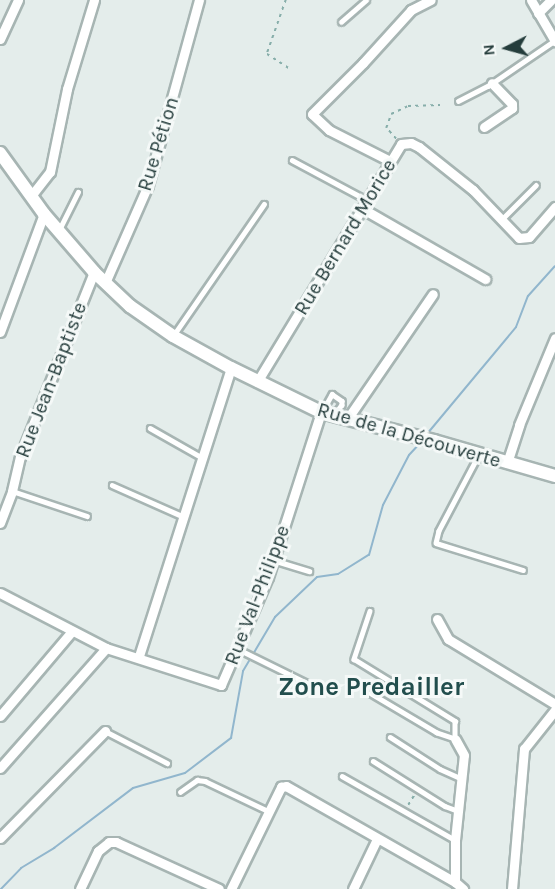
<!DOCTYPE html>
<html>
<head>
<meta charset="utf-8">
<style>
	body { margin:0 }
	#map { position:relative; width:555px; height:889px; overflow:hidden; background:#e4edeb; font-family:Karla,sans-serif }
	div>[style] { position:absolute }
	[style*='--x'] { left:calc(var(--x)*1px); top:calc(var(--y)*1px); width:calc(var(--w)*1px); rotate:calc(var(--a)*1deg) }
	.stream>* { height:2px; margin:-1px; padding:0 1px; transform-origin:1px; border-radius:1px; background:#91b6cd }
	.path>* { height:1.5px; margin-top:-0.75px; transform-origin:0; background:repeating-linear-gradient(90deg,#87aeaa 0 3px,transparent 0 7.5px) }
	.roads { filter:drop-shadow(2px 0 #a7b5b3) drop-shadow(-2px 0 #a7b5b3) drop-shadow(0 2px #a7b5b3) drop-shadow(0 -2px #a7b5b3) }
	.service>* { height:4.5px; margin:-2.25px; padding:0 2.25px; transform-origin:2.25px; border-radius:2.25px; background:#fff }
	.minor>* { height:9px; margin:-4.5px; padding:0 4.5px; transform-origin:4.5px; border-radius:4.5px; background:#fff }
	.tertiary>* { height:12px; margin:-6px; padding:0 6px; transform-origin:6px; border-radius:6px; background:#fff }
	span { translate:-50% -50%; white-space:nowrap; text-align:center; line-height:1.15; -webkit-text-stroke:6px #f5f9f8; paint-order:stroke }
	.street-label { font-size:20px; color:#253d3c }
	.district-label { font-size:26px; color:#224e4d; font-weight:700 }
	.north { position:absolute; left:477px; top:18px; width:60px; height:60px; -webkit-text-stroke:4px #f5f9f8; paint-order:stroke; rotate:264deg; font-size:16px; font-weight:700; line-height:24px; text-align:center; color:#253d3c }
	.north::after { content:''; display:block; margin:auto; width:21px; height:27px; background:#253d3c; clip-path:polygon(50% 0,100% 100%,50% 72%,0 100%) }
</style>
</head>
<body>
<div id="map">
	<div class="stream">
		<div style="--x:427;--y:434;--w:139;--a:-50.2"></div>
		<div style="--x:516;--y:327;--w:33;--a:-69"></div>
		<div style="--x:528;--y:296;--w:40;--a:-48"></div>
		<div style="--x:1;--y:889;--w:29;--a:-46"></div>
		<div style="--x:21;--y:868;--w:39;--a:-31"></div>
		<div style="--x:54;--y:848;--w:99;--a:-37.2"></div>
		<div style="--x:133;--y:788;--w:54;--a:-16.1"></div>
		<div style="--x:185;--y:773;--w:58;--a:-37.3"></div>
		<div style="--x:231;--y:738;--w:68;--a:-79.8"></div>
		<div style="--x:243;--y:671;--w:63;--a:-59.3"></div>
		<div style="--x:275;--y:617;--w:58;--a:-43.6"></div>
		<div style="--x:317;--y:577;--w:21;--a:-8"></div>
		<div style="--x:338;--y:574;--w:36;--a:-32"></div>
		<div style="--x:369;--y:555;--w:52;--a:-74.4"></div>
		<div style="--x:383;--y:505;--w:56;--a:-62.5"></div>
		<div style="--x:409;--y:455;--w:16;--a:-47"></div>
	</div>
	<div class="path">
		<div style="--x:286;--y:0;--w:57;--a:109.4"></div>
		<div style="--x:267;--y:54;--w:27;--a:33"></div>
		<div style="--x:396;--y:139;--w:15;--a:-132"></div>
		<div style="--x:386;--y:128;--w:15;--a:-70"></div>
		<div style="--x:391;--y:114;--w:19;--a:-25"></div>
		<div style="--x:408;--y:106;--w:32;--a:-2"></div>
		<div style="--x:408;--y:805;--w:13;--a:-58"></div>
	</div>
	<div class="roads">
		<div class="service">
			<div style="--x:341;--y:22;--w:33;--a:-41"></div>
			<div style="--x:458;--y:101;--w:34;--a:-27"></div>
			<div style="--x:488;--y:86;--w:80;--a:-34.3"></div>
			<div style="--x:292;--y:160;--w:85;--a:28.1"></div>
			<div style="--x:501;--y:220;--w:49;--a:-45"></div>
			<div style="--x:60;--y:228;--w:40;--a:-63.4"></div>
			<div style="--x:173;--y:336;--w:160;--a:-55.4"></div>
			<div style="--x:323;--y:410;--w:18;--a:-61"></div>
			<div style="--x:332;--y:394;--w:12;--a:35"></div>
			<div style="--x:342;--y:401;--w:4;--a:90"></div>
			<div style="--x:342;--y:405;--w:10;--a:127"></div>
			<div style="--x:150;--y:428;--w:59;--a:29.6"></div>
			<div style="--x:479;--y:455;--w:86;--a:117.8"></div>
			<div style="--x:439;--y:531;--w:12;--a:104"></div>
			<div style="--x:436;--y:543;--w:91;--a:17.2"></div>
			<div style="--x:112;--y:485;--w:77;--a:23.9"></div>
			<div style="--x:12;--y:491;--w:79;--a:18.4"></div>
			<div style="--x:273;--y:560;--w:38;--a:17"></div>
			<div style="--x:370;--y:611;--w:51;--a:108.4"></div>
			<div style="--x:354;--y:659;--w:119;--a:31.5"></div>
			<div style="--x:455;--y:721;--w:18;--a:90"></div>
			<div style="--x:455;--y:739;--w:19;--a:-162"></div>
			<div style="--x:437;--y:733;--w:77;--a:-149.4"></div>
			<div style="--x:238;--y:649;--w:77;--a:26.2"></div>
			<div style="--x:105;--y:731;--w:70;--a:27.3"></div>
			<div style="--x:390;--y:737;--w:59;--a:32.6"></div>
			<div style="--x:440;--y:769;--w:24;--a:24"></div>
			<div style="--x:373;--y:761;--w:85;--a:32"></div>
			<div style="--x:445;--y:806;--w:14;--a:21"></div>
			<div style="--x:342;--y:776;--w:130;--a:29.5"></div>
			<div style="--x:180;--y:792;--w:21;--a:-35"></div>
			<div style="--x:197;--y:780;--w:8;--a:7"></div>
			<div style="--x:205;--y:781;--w:70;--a:25.5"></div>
		</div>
		<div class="minor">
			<div style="--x:531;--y:0;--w:48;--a:59.7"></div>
			<div style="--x:538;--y:13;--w:18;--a:-45"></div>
			<div style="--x:0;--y:39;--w:43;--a:-65.2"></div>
			<div style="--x:484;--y:127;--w:34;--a:-34"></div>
			<div style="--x:512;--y:108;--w:4;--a:-90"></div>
			<div style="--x:512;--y:104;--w:29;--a:-134"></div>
			<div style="--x:390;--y:161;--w:68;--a:-153.1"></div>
			<div style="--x:329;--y:130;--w:23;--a:-137"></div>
			<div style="--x:312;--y:114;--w:72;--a:-45"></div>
			<div style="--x:363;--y:63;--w:72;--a:-47.8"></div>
			<div style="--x:411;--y:10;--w:22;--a:-27"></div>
			<div style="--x:31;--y:196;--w:31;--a:-52"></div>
			<div style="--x:50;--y:172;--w:85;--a:-78.4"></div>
			<div style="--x:67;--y:89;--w:93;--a:-73.1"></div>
			<div style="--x:363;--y:209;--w:141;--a:29.8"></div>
			<div style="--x:105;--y:283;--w:107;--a:-66.3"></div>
			<div style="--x:148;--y:185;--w:192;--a:-74.6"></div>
			<div style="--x:0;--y:332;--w:126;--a:-69.6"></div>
			<div style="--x:257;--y:382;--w:278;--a:-58.8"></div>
			<div style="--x:401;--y:144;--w:10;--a:-6"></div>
			<div style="--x:411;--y:143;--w:9;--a:27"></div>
			<div style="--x:419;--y:147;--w:69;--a:38.5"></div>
			<div style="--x:473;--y:190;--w:66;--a:46.2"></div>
			<div style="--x:519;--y:238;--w:10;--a:-6"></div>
			<div style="--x:529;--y:237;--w:40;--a:-49"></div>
			<div style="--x:348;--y:418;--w:150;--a:-55.6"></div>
			<div style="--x:507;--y:463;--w:40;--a:-72"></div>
			<div style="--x:519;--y:425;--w:94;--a:-67.5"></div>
			<div style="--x:0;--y:523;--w:34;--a:-69"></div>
			<div style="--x:12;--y:491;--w:35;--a:-77"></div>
			<div style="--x:20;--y:457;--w:199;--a:-68.2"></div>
			<div style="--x:0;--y:593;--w:119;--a:27.4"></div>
			<div style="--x:106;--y:648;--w:121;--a:17.8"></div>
			<div style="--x:221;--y:685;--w:118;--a:-66.5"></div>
			<div style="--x:268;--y:577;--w:173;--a:-72.2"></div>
			<div style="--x:437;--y:619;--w:23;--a:61"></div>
			<div style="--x:448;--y:639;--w:125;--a:31.3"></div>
			<div style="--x:139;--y:656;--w:302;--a:-72.3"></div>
			<div style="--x:0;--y:716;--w:111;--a:-49.7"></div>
			<div style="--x:0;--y:768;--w:160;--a:-48.5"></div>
			<div style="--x:0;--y:838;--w:150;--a:-45.5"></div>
			<div style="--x:455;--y:882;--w:42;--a:-90"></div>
			<div style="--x:455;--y:840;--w:85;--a:-84"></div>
			<div style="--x:464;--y:755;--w:18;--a:-119"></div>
			<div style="--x:80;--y:889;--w:42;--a:-64.7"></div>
			<div style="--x:98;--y:851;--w:14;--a:-39"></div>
			<div style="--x:109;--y:842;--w:7;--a:0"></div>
			<div style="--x:116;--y:842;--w:113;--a:24.5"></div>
			<div style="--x:231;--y:889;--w:114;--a:-63.9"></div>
			<div style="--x:281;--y:787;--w:5;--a:-11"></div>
			<div style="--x:286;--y:786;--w:194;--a:29.6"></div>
			<div style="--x:455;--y:882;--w:11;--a:41"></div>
			<div style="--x:353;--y:889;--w:55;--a:-64.4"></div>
			<div style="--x:512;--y:889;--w:141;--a:-85.1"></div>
			<div style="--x:524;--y:749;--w:50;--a:-51.5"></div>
		</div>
		<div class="tertiary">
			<div style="--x:0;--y:153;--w:75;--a:54.2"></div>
			<div style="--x:44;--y:214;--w:77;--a:49.2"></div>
			<div style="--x:94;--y:272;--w:50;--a:43.4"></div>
			<div style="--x:130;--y:306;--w:52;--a:34.9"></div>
			<div style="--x:173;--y:336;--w:66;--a:28.9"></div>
			<div style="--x:231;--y:368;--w:100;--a:26.1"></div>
			<div style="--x:321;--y:412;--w:117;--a:14.4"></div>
			<div style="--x:434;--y:441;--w:126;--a:16.1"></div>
		</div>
	</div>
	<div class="street-label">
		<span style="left:158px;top:144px;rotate:-73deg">Rue Pétion</span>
		<span style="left:345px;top:237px;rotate:-59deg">Rue Bernard Morice</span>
		<span style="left:51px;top:380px;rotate:-69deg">Rue Jean-Baptiste</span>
		<span style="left:409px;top:435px;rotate:16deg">Rue de la Découverte</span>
		<span style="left:257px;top:595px;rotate:-69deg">Rue Val-Philippe</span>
	</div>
	<div class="district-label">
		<span style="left:371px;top:687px">Zone Predailler</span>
	</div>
	<div class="north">N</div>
</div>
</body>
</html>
